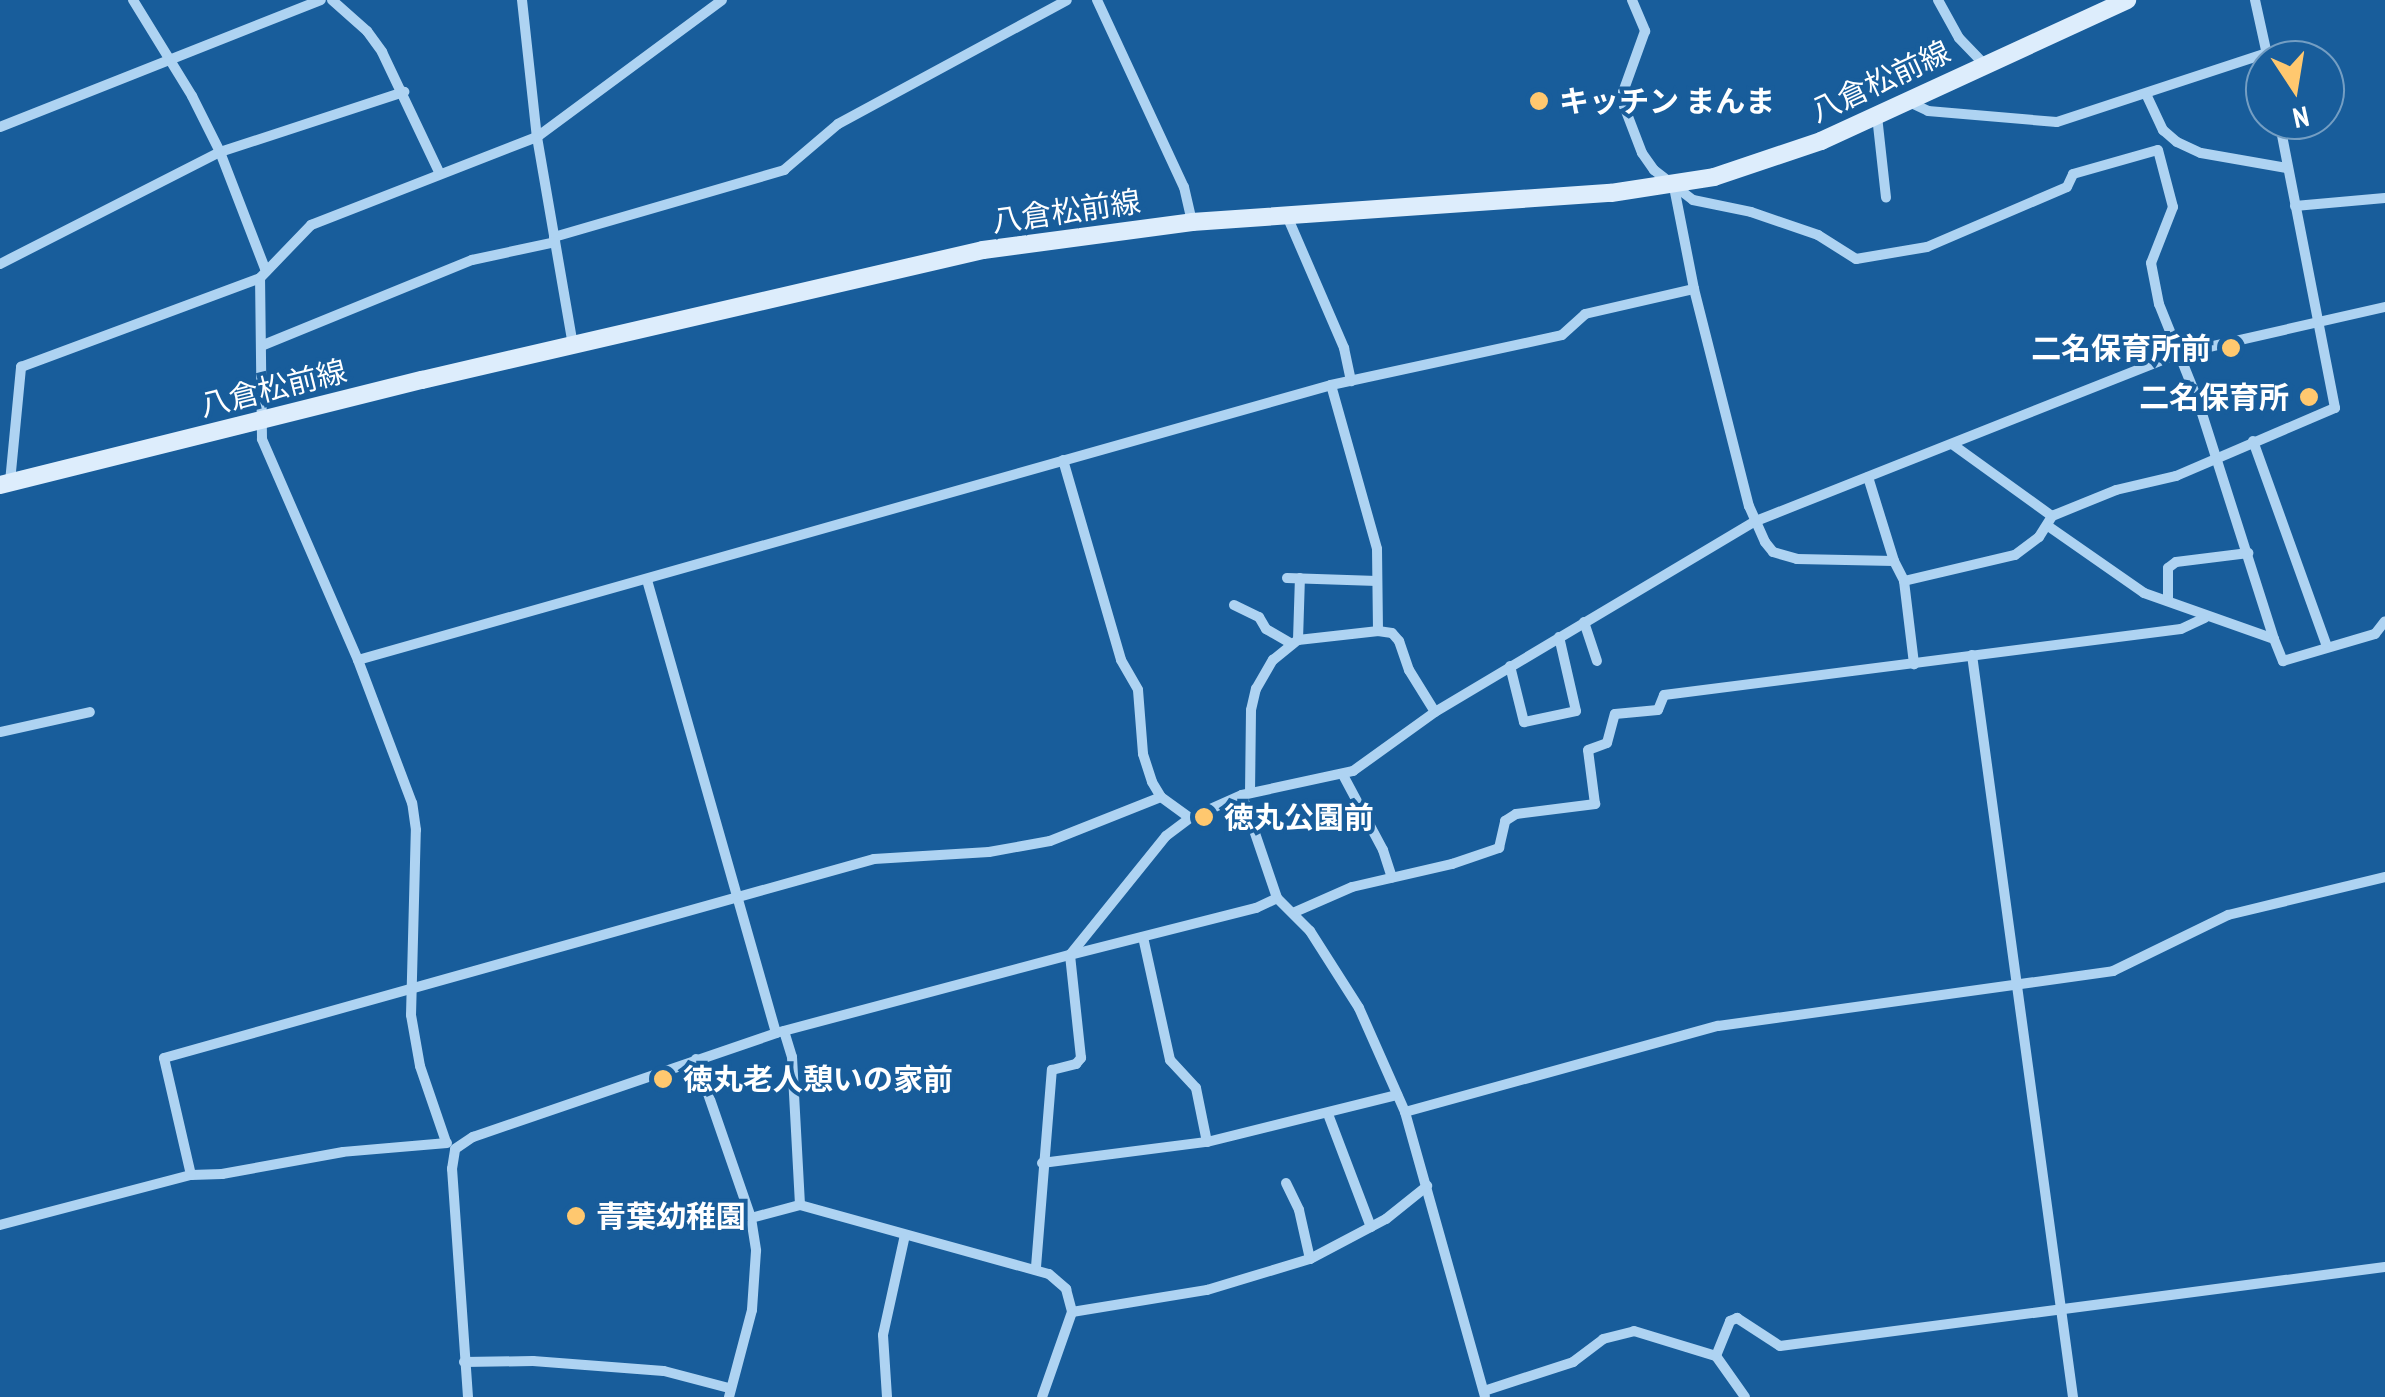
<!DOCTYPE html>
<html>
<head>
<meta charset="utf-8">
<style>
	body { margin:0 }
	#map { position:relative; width:2385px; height:1397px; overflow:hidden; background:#185d9b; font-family:"PT Sans Narrow","Noto Sans JP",sans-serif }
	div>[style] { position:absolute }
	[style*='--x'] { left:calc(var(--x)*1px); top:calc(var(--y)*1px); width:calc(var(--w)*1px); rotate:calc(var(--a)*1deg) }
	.street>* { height:10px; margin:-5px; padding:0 5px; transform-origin:5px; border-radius:5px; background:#aed3f2 }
	.secondary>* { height:18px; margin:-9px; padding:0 9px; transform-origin:9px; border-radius:9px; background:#ddedfc }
	.dots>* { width:28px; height:28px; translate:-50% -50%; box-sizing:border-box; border:5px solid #185d9b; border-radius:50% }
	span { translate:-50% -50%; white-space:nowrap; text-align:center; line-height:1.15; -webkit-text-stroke:8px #185d9b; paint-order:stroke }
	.street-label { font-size:30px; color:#fff }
	.poi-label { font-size:30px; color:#fff; font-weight:700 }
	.left { translate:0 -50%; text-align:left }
	.right { translate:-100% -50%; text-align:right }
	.north { position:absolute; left:2245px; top:40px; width:100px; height:100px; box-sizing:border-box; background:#185d9b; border:2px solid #749ec3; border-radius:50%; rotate:168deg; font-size:28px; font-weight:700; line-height:40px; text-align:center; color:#fff }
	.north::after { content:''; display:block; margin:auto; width:35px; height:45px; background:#ffc86f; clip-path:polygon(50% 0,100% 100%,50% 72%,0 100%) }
</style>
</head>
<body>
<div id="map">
	<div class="street">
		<div style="--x:133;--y:0;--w:113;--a:58.4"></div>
		<div style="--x:192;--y:96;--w:63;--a:63.4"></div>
		<div style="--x:220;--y:152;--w:128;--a:68.9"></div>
		<div style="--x:332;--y:0;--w:47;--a:41.5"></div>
		<div style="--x:367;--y:31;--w:26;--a:54"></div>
		<div style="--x:382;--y:52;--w:135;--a:64.6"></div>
		<div style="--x:522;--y:0;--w:138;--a:83.8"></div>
		<div style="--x:537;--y:137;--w:212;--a:80.2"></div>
		<div style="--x:1097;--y:0;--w:206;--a:65.1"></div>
		<div style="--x:1184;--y:187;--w:36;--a:77"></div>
		<div style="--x:1632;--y:0;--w:34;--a:67"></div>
		<div style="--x:1645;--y:31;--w:65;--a:109.8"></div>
		<div style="--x:1623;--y:92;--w:14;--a:86"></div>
		<div style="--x:1624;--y:106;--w:50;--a:69"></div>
		<div style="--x:1642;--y:153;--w:21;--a:55"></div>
		<div style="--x:1654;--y:170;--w:49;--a:37.6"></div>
		<div style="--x:1693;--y:200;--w:59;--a:11.7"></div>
		<div style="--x:1751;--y:212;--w:71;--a:18.9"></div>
		<div style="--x:1818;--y:235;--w:45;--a:32.3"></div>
		<div style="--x:1856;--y:259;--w:72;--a:-9.6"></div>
		<div style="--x:1927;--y:247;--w:152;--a:-23.2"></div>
		<div style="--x:2067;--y:187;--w:14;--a:-65"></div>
		<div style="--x:2073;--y:174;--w:88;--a:-15.8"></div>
		<div style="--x:2158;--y:150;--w:59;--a:75.3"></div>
		<div style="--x:2173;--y:207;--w:60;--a:111.4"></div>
		<div style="--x:2151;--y:263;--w:42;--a:79"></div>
		<div style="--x:2159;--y:304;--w:105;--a:68.1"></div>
		<div style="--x:2198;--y:401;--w:250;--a:72.3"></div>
		<div style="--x:1938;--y:0;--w:43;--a:61.1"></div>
		<div style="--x:1959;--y:38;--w:35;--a:46"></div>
		<div style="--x:2255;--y:0;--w:60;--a:77.6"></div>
		<div style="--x:2147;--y:96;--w:38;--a:65"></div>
		<div style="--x:2163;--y:130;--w:18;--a:41"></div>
		<div style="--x:2177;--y:142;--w:26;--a:25"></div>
		<div style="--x:2201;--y:153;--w:87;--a:9.9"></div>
		<div style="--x:1907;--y:101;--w:23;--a:25"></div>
		<div style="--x:1928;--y:111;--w:129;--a:4.9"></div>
		<div style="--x:2057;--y:122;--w:221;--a:-18.2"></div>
		<div style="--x:1877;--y:116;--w:82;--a:83.7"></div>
		<div style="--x:0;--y:127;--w:345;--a:-21.6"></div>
		<div style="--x:1674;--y:187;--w:104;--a:78.9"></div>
		<div style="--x:1694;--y:289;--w:224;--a:75.8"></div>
		<div style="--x:1749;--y:506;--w:39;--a:66"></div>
		<div style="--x:1765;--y:542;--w:13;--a:51"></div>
		<div style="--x:1773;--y:552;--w:25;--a:16"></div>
		<div style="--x:1797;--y:559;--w:97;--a:1.2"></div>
		<div style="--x:1894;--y:561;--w:22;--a:63"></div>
		<div style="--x:1904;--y:581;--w:84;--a:83.1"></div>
		<div style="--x:2295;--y:206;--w:90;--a:-5.1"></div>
		<div style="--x:1287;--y:216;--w:144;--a:66.6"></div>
		<div style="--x:1344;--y:348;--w:34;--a:78"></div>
		<div style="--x:554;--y:237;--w:240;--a:-16.2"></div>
		<div style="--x:784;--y:170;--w:71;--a:-40.4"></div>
		<div style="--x:838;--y:124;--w:260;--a:-28.4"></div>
		<div style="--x:0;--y:264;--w:247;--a:-27"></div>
		<div style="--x:220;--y:152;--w:194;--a:-18.1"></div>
		<div style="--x:261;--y:346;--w:228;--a:-22.2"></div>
		<div style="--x:472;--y:260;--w:85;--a:-12.2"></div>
		<div style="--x:1331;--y:385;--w:170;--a:74.3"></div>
		<div style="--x:1377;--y:549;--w:82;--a:89.3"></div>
		<div style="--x:1378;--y:631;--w:14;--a:8"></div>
		<div style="--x:1392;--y:633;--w:11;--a:49"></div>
		<div style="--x:1399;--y:641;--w:31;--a:71"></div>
		<div style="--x:1409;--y:670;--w:49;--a:58.2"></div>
		<div style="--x:2253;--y:441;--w:218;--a:70.2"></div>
		<div style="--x:1952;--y:444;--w:123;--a:35.8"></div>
		<div style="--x:1063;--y:460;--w:208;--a:73.8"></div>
		<div style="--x:1121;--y:660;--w:34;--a:60"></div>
		<div style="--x:1138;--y:690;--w:64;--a:85.5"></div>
		<div style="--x:1143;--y:754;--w:29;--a:72"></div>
		<div style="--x:1152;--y:782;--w:17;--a:59"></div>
		<div style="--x:1161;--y:797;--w:36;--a:36"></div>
		<div style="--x:1868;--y:477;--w:88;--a:72.8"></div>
		<div style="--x:10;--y:482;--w:116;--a:-84.5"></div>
		<div style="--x:21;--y:367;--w:255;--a:-20.4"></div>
		<div style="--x:2048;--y:526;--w:117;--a:34.9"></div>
		<div style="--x:2144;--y:593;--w:138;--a:19.5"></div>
		<div style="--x:2274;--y:639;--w:24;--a:68"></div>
		<div style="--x:2283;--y:661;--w:96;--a:-16.4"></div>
		<div style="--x:2375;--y:634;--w:16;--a:-52"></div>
		<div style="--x:1287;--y:578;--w:90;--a:1.9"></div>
		<div style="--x:647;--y:580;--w:471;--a:74.1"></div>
		<div style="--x:1904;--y:581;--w:114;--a:-13.2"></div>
		<div style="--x:2015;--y:555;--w:30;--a:-37"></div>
		<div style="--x:2039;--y:537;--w:25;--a:-58"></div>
		<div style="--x:2052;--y:516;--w:69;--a:-22.1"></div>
		<div style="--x:2116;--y:490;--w:62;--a:-13.1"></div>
		<div style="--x:2176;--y:476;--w:173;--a:-23.2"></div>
		<div style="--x:2335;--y:408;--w:293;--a:-101"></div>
		<div style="--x:2168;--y:601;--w:33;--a:-90"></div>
		<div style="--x:2168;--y:568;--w:10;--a:-37"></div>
		<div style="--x:2176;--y:562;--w:73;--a:-7.1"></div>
		<div style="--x:1234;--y:605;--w:28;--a:26"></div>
		<div style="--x:1259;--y:617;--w:14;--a:60"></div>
		<div style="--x:1266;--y:629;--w:30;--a:30"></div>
		<div style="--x:1584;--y:622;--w:41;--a:71.6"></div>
		<div style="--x:1298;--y:640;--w:62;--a:-88.2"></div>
		<div style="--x:1972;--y:655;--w:749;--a:82.25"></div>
		<div style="--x:358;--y:660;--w:1011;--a:-15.78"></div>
		<div style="--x:1331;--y:385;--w:236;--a:-12.2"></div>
		<div style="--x:1562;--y:335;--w:31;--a:-42"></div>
		<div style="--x:1585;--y:314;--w:112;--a:-12.9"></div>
		<div style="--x:1510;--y:666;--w:58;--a:76"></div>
		<div style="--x:1524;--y:722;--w:53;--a:-11.9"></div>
		<div style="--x:1576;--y:711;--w:76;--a:-102.9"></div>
		<div style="--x:0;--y:732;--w:92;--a:-12.5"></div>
		<div style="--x:1343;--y:775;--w:85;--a:61.9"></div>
		<div style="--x:1383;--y:850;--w:29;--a:72"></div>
		<div style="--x:1250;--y:793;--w:83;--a:-89.3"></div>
		<div style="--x:1251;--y:710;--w:22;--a:-77"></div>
		<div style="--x:1256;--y:689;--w:34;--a:-60"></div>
		<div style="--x:1273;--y:660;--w:32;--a:-39"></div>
		<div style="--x:1298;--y:640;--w:81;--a:-6.4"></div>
		<div style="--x:1242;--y:795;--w:109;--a:71.2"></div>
		<div style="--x:1277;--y:898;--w:47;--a:45"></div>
		<div style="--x:1310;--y:931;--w:91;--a:57.5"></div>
		<div style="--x:1359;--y:1008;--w:114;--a:66.1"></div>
		<div style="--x:1405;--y:1112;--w:295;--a:74.3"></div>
		<div style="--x:1295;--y:912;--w:62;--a:-23.7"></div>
		<div style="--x:1352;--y:887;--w:103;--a:-13"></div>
		<div style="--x:1452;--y:864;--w:50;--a:-18.8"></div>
		<div style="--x:1499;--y:848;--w:28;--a:-77"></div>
		<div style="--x:1505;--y:821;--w:13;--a:-32"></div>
		<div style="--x:1516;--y:814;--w:80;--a:-7.2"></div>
		<div style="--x:1595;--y:804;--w:54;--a:-97.4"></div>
		<div style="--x:1588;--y:750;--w:20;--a:-20"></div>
		<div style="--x:1607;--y:743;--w:30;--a:-75"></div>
		<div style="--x:1615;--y:714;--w:43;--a:-5.3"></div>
		<div style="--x:1658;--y:710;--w:16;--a:-68"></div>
		<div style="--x:1664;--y:695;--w:521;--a:-7.28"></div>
		<div style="--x:2181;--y:629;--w:26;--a:-25"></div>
		<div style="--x:1143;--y:937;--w:126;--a:77.6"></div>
		<div style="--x:1170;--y:1060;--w:38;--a:47"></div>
		<div style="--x:1196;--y:1088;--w:55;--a:78.5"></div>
		<div style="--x:784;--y:1031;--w:27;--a:73"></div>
		<div style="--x:792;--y:1057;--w:148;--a:86.9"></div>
		<div style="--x:696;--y:1059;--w:168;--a:70.9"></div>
		<div style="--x:751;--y:1218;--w:33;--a:81"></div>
		<div style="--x:756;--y:1251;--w:59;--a:93.9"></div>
		<div style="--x:752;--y:1310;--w:90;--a:104.8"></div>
		<div style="--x:1405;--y:1112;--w:325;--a:-15.4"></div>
		<div style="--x:1718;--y:1026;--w:399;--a:-7.9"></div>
		<div style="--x:2113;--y:971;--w:128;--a:-26"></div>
		<div style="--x:2228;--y:915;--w:162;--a:-13.6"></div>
		<div style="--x:1328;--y:1114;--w:121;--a:69.2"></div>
		<div style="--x:446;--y:1142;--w:80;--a:-108.9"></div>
		<div style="--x:420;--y:1066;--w:52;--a:-100"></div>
		<div style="--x:411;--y:1015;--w:185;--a:-88.5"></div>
		<div style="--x:416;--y:830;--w:27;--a:-98"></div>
		<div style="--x:412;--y:803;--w:153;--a:-110.7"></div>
		<div style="--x:358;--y:660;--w:241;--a:-113.5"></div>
		<div style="--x:262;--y:439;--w:161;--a:-90.7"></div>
		<div style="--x:260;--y:278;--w:74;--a:-46.1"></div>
		<div style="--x:311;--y:225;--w:243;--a:-21.3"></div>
		<div style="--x:537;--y:137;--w:230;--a:-36.5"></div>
		<div style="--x:447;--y:1143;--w:104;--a:175.1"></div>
		<div style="--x:343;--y:1152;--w:123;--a:169.7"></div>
		<div style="--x:222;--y:1174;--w:31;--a:178"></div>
		<div style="--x:191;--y:1175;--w:120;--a:-103"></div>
		<div style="--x:164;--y:1058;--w:737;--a:-15.66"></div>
		<div style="--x:874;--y:859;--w:115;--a:-3.5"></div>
		<div style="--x:989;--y:852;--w:62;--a:-10.2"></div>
		<div style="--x:1050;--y:841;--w:119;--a:-21.6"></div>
		<div style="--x:1042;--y:1163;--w:166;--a:-7.3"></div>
		<div style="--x:1207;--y:1142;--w:196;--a:-13.9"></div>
		<div style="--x:1286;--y:1183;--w:30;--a:64"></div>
		<div style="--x:1299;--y:1210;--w:50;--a:77.3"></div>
		<div style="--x:751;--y:1218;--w:51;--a:-14.9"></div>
		<div style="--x:800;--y:1205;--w:258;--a:15.5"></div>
		<div style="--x:1049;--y:1274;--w:23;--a:41"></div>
		<div style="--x:1066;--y:1289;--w:24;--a:75"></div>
		<div style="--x:1072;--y:1312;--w:90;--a:109.4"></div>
		<div style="--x:0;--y:1225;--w:197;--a:-14.7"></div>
		<div style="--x:1036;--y:1267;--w:198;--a:-85.4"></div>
		<div style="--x:1052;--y:1070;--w:25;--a:-14"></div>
		<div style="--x:1076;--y:1064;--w:8;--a:-50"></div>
		<div style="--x:1081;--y:1058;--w:104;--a:-96.1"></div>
		<div style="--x:1070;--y:955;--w:192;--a:-14.2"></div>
		<div style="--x:1256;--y:908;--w:23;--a:-25"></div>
		<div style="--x:1072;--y:1312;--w:137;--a:-9.3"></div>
		<div style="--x:1207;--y:1290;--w:108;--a:-16.8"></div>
		<div style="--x:1310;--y:1259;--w:86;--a:-27.8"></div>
		<div style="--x:1386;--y:1219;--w:53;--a:-38.8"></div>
		<div style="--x:1716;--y:1356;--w:50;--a:54.7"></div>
		<div style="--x:464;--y:1362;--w:69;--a:-0.8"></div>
		<div style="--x:533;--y:1361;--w:131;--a:4.4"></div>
		<div style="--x:664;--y:1371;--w:67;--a:14.7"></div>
		<div style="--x:1484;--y:1391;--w:94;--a:-18"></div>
		<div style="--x:1573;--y:1362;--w:38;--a:-37"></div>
		<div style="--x:1603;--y:1339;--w:32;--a:-14"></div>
		<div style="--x:1634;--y:1331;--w:86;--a:17"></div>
		<div style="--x:1716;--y:1356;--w:38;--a:-68"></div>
		<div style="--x:1730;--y:1321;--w:8;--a:-23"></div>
		<div style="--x:1737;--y:1318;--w:51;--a:33.1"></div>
		<div style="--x:1780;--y:1346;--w:610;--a:-7.44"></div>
		<div style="--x:468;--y:1397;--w:229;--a:-94"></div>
		<div style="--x:452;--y:1169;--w:20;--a:-81"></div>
		<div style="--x:455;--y:1149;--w:22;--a:-34"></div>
		<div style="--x:473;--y:1137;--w:320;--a:-18.9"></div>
		<div style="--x:776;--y:1033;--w:304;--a:-14.9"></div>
		<div style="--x:1070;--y:955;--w:153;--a:-51.1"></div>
		<div style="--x:1166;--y:836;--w:30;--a:-37"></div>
		<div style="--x:1190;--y:818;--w:57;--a:-23.9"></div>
		<div style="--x:1242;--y:795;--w:114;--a:-12.2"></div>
		<div style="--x:1353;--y:771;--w:101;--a:-35.7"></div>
		<div style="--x:1435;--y:712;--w:374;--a:-30.8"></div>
		<div style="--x:1756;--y:521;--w:454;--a:-21.6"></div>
		<div style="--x:2178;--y:354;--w:212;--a:-12.8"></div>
		<div style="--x:887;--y:1397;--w:62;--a:-93.7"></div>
		<div style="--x:883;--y:1335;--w:102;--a:-77.6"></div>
	</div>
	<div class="secondary">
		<div style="--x:0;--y:485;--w:435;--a:-14"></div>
		<div style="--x:422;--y:380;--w:576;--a:-13.05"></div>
		<div style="--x:983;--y:250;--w:211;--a:-7.6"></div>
		<div style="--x:1192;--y:222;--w:420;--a:-4"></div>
		<div style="--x:1611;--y:193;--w:104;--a:-8.8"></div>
		<div style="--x:1714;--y:177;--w:113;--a:-18.6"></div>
		<div style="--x:1821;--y:141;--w:337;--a:-24.7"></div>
	</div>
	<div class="dots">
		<div style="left:1539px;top:101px;background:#ffc86f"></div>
		<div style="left:2231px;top:348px;background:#ffc86f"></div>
		<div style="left:2309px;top:397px;background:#ffc86f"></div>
		<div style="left:1204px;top:817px;background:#ffc86f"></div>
		<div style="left:663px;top:1079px;background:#ffc86f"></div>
		<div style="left:576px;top:1216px;background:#ffc86f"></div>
	</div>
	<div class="street-label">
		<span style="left:1880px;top:81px;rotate:-25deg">八倉松前線</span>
		<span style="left:1066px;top:211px;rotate:-8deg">八倉松前線</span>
		<span style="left:273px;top:388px;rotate:-14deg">八倉松前線</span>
	</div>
	<div class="poi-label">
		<span class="left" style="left:1559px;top:101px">キッチン まんま</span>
		<span class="right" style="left:2211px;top:348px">二名保育所前</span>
		<span class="right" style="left:2289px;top:397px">二名保育所</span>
		<span class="left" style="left:1224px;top:817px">徳丸公園前</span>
		<span class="left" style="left:683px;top:1079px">徳丸老人憩いの家前</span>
		<span class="left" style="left:596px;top:1216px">青葉幼稚園</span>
	</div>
	<div class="north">N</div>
</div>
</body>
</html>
